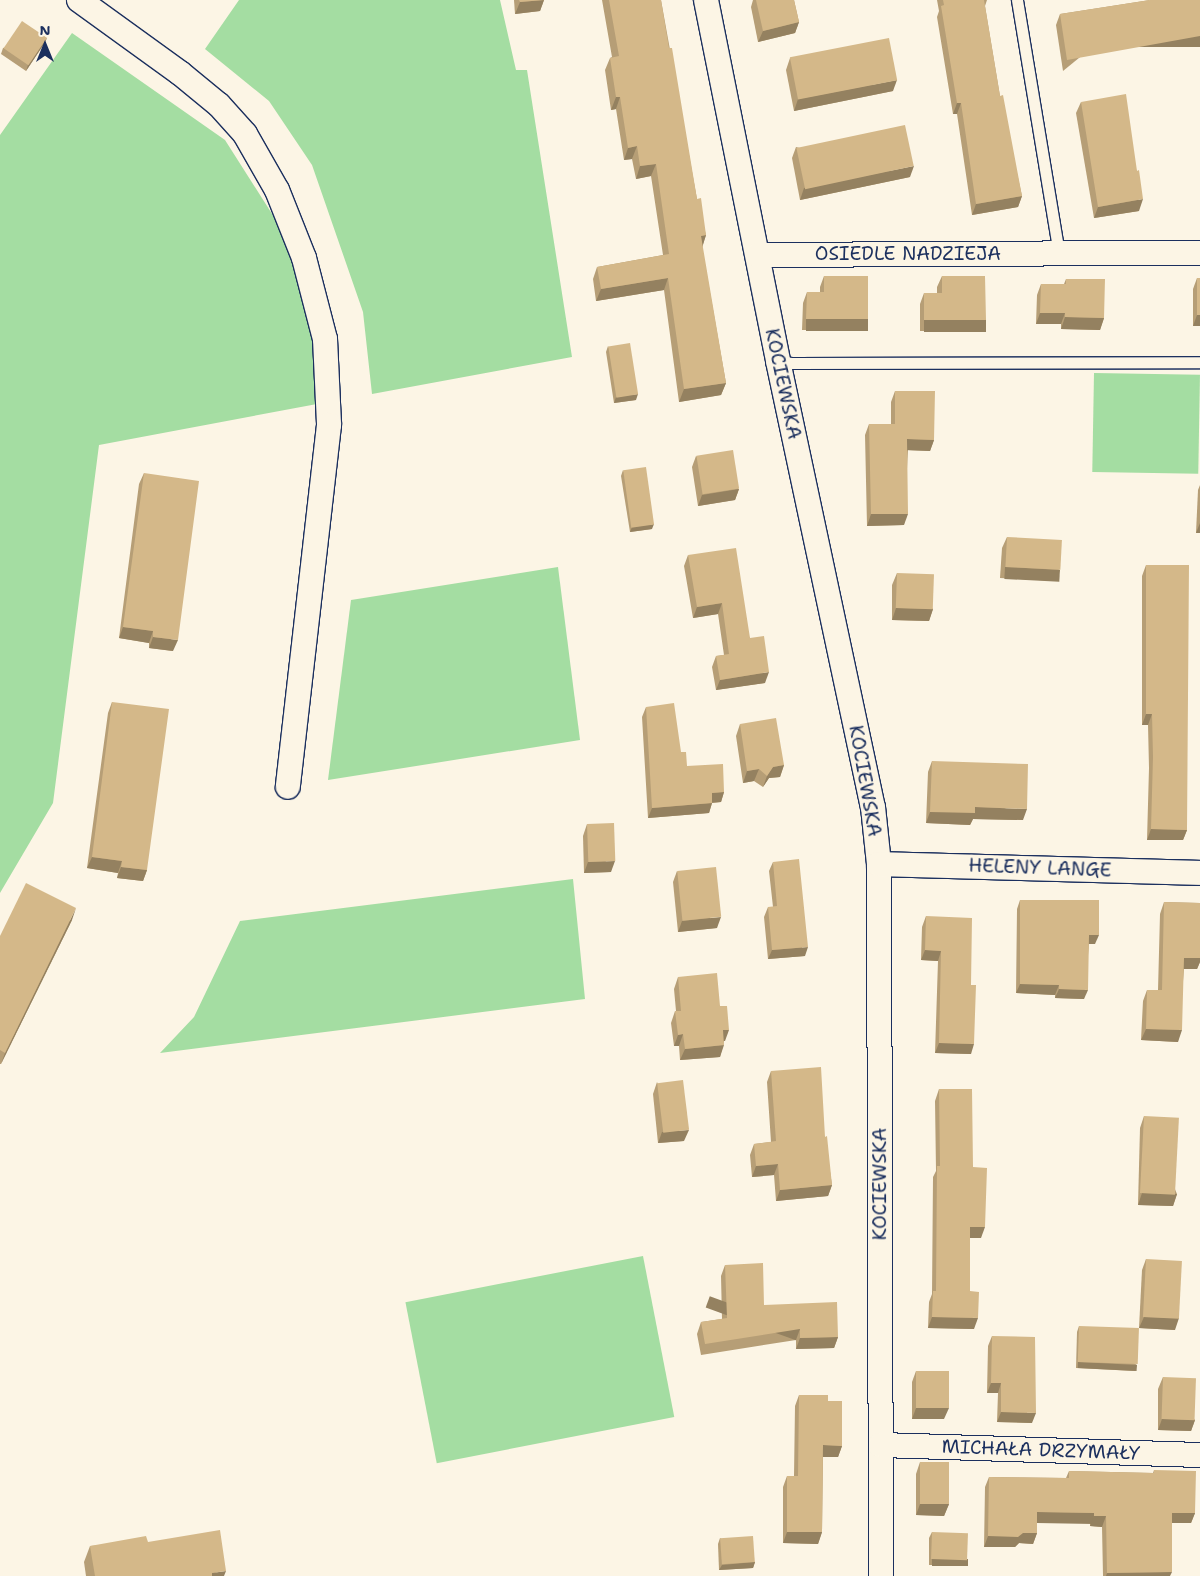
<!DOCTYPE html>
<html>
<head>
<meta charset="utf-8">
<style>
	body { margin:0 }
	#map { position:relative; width:1200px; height:1576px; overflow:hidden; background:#fcf5e5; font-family:"Shantell Sans",sans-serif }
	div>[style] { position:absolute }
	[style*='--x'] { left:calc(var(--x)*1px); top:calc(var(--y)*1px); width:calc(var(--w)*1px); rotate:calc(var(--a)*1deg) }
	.green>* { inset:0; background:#a4dda2; transform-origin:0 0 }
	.roads { filter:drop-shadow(1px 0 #1b2f5e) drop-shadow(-1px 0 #1b2f5e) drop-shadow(0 1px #1b2f5e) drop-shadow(0 -1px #1b2f5e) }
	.service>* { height:11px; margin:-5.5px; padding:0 5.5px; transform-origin:5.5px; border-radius:5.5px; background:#fcf5e5 }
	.minor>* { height:24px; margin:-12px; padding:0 12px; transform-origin:12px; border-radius:12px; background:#fcf5e5 }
	.wall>* { inset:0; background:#b69e76 }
	.shaded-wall>* { inset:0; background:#948160; transform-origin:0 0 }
	.building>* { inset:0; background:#d4b889; transform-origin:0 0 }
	span { translate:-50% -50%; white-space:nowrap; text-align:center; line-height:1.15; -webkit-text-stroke:5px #fcf5e5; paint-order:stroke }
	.street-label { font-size:19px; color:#1b2f5e }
	.north { position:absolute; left:20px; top:20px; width:50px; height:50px; -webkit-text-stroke:4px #fcf5e5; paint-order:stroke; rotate:0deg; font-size:14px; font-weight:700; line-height:20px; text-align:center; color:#1b2f5e }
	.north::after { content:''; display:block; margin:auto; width:18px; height:22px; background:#1b2f5e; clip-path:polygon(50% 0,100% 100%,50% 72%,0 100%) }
</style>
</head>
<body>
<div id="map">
	<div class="green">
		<div style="clip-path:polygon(239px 0,500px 0,516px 70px,527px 70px,572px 357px,372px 394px,363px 312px,312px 165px,269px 101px,205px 49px)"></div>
		<div style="clip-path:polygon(72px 33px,225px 140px,281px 228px,312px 323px,317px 404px,99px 445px,53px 803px,0 893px,0 135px)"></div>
		<div style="left:1094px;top:373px;width:106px;height:99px;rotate:1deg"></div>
		<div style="clip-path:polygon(558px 567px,580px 740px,328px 780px,351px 600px)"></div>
		<div style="clip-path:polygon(573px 879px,585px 999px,160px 1053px,194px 1017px,240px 921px)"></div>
		<div style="left:643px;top:1256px;width:164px;height:242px;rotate:79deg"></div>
	</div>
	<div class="roads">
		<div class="service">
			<div style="--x:1017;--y:0;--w:256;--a:80.6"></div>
			<div style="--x:778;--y:361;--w:13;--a:9"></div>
			<div style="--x:791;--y:363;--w:409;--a:-0.1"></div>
		</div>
		<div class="minor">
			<div style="--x:79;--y:0;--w:125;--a:35.9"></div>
			<div style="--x:180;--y:73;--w:50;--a:39.4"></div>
			<div style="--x:219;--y:105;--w:39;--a:48"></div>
			<div style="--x:245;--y:134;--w:64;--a:60.3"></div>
			<div style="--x:277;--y:190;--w:73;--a:68.3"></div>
			<div style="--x:304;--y:258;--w:84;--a:75.5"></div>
			<div style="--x:325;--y:339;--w:86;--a:87.3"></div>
			<div style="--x:329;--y:425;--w:364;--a:96.5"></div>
			<div style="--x:706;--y:0;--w:368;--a:78.7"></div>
			<div style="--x:778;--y:361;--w:456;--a:78"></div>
			<div style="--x:873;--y:807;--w:57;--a:84"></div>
			<div style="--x:879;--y:864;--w:712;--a:89.84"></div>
			<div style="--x:758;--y:255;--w:442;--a:-0.3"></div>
			<div style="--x:879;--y:864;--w:321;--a:1.6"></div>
			<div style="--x:881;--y:1445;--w:319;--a:1.8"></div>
		</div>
	</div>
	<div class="wall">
		<div style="clip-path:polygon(514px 0,544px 0,540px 11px,515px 14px)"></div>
		<div style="clip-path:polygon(602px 0,661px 0,697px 199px,706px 235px,702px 247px,726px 383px,721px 395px,679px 402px,664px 290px,596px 301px,593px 279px,597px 267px,663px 255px,651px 176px,636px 179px,632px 159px,624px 160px,616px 109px,611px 110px,605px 70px,610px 58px,612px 57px)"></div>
		<div style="clip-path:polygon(753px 0,794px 0,799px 22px,795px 33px,758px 42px,751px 7px)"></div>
		<div style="clip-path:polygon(937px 0,987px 0,985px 6px,1000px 96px,1022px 196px,1018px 207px,972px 215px,957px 114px,953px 114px,937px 17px,939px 11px)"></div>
		<div style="clip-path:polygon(1150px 0,1063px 71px,1056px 25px,1060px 14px)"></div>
		<div style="clip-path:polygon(47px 38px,44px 44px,26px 71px,1px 54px,3px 48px)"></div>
		<div style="clip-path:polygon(790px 58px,893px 91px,794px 111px,786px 70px)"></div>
		<div style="clip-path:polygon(1081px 102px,1137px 171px,1139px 211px,1094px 218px,1076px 113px)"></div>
		<div style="clip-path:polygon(796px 147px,910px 177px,800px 200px,792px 158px)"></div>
		<div style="clip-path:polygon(824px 276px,864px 330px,802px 330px,803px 303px,807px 292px,820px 292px,820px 287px)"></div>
		<div style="clip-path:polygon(942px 276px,981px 331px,920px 331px,920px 304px,924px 293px,937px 293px,937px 287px)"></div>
		<div style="clip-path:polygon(1197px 278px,1200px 278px,1200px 326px,1193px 326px,1193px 289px)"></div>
		<div style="clip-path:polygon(1066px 279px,1104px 318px,1100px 330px,1061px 329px,1061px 324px,1036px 324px,1037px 295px,1041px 284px,1064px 284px)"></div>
		<div style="clip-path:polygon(608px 346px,636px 400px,614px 403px,606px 352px)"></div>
		<div style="clip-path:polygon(895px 391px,934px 440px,930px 451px,908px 450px,904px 525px,867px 526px,865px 435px,869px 424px,891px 424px,891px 402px)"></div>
		<div style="clip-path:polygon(696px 456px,739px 489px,735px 500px,698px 506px,692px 467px)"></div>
		<div style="clip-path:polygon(623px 470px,652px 529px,630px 532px,621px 476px)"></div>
		<div style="clip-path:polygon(144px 473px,173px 651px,149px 648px,149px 643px,119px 638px,139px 484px)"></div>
		<div style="clip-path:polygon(1200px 485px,1200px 533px,1196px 533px,1198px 490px)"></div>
		<div style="clip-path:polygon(1007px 537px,1060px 570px,1056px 581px,1000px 578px,1002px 548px)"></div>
		<div style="clip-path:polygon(688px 555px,750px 638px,765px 683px,716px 690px,712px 667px,716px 656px,724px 655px,718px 614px,693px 618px,684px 566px)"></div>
		<div style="clip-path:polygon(1146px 565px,1187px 830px,1183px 840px,1147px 840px,1149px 768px,1148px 725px,1142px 725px,1142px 576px)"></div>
		<div style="clip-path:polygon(897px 573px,933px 609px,929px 621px,892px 620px,892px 585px)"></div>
		<div style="clip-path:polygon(112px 702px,147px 870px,143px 881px,117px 878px,118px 873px,87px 868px,108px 713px)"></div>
		<div style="clip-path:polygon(646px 707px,687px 766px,724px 792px,721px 802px,712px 803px,709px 813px,648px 818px,642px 717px)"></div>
		<div style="clip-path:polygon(740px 724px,784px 765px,780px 777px,769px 778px,763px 787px,754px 781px,743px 783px,736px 736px)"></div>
		<div style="clip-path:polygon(932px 761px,1023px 820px,973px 819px,970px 825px,926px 823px,928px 772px)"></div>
		<div style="clip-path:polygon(587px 824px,611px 872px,584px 873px,583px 836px)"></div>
		<div style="clip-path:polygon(773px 862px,805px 956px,768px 959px,764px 917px,768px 907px,773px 907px,769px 871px)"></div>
		<div style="clip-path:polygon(677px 871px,717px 928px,678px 932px,673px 882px)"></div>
		<div style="clip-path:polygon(1020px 900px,1095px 944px,1089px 944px,1084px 999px,1055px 998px,1055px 995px,1016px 993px,1017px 909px)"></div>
		<div style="clip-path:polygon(1164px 902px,1200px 903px,1200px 962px,1197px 969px,1184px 969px,1178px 1042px,1141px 1040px,1143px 1001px,1147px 990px,1158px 990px,1160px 914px)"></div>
		<div style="clip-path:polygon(926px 916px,971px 985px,971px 1054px,935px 1053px,938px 961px,921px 960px,922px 927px)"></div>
		<div style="clip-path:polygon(72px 920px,1px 1064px,0 1064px,0 936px)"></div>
		<div style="clip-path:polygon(678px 977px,720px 1006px,725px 1041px,724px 1041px,720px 1057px,680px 1060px,679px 1046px,674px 1046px,671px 1023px,675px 1011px,676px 1011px,674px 989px)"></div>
		<div style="clip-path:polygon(771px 1071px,825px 1137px,832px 1185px,828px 1196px,776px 1201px,774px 1175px,752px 1177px,750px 1155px,754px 1144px,771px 1142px,767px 1082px)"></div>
		<div style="clip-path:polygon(657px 1082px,684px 1141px,658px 1143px,653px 1094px)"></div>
		<div style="clip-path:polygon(939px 1089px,973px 1167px,981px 1238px,970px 1238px,970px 1291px,974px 1329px,928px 1328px,929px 1302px,932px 1294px,933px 1177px,936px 1171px,935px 1101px)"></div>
		<div style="clip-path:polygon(1144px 1116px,1177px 1194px,1173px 1206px,1138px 1205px,1140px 1128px)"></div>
		<div style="clip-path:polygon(1146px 1259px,1175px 1330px,1139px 1328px,1142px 1270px)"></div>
		<div style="clip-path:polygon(725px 1265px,764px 1305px,838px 1337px,834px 1348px,796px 1349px,796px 1340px,701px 1355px,697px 1334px,701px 1322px,722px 1319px,721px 1276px)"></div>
		<div style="clip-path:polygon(1079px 1326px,1137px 1365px,1135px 1371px,1076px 1368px,1077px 1332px)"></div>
		<div style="clip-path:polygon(992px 1336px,1032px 1423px,997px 1422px,998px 1393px,987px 1393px,988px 1346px)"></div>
		<div style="clip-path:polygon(916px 1371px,944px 1419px,912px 1419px,912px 1382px)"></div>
		<div style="clip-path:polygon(1163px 1377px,1195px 1420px,1191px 1431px,1158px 1430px,1158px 1389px)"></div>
		<div style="clip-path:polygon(799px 1395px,842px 1446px,838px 1457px,823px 1457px,822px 1532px,818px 1544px,783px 1543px,783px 1487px,787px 1476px,794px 1476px,795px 1406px)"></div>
		<div style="clip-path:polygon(920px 1462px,949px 1504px,944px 1516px,916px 1515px,916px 1474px)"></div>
		<div style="clip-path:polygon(1154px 1470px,1195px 1513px,1191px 1523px,1172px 1523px,1170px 1576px,1103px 1576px,1102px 1527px,1090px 1526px,1090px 1523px,1037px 1522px,1037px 1533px,1033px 1544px,1019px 1543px,1015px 1547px,984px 1547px,985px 1487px,989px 1477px,1066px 1478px,1069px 1471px,1153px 1473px)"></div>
		<div style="clip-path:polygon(932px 1532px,966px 1565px,929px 1565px,929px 1538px)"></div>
		<div style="clip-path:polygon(720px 1538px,755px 1562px,753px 1568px,719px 1570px,718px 1544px)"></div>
		<div style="clip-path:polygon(148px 1542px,224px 1576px,86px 1576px,84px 1562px,90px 1546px)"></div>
	</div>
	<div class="shaded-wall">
		<div style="clip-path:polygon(544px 0,540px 11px,515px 14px,520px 2px)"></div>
		<div style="clip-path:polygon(799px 22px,795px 33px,758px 42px,763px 31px)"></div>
		<div style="left:1200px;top:36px;width:11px;height:135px;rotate:90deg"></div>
		<div style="clip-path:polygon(47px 38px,44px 44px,26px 71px,28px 65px)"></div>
		<div style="clip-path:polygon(897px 80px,893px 91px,794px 111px,798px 99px)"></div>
		<div style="clip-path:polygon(616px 97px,620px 97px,616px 109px,611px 110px)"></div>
		<div style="clip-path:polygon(957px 103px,961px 103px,957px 114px,953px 114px)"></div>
		<div style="clip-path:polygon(637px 146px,632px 159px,624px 160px,628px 148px)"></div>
		<div style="clip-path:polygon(656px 164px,651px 176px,636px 179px,640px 166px)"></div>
		<div style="clip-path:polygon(914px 166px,910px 177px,800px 200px,804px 188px)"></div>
		<div style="clip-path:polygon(1022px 196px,1018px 207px,972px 215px,976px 204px)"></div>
		<div style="clip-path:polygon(1143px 199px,1139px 211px,1094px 218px,1098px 207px)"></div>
		<div style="clip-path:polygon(706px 235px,702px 248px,701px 236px)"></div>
		<div style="clip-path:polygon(668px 278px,664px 290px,596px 301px,601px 289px)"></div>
		<div style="clip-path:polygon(1040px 313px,1065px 313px,1061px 324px,1036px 324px)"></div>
		<div style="clip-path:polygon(1197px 315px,1200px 315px,1200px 326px,1193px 326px)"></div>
		<div style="clip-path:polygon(1065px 317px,1104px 318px,1100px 330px,1061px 329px)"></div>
		<div style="left:806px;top:319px;width:62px;height:12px"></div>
		<div style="left:924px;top:320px;width:62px;height:12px"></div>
		<div style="clip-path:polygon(726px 383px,721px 395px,679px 402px,684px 389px)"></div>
		<div style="clip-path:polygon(638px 394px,636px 400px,614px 403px,616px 397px)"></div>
		<div style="clip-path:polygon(907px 439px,934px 440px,930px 451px,903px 450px)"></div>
		<div style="clip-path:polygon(739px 489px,735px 500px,698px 506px,702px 495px)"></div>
		<div style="clip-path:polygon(871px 514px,908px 514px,904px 525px,867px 526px)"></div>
		<div style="clip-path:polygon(1200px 523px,1200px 533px,1196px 533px)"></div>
		<div style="clip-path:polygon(654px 524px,652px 529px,630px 532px,632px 527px)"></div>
		<div style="left:1005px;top:567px;width:55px;height:12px;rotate:3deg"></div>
		<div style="clip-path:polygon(722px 603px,718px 614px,693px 618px,697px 607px)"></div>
		<div style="clip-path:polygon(896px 608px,933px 609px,929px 621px,892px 620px)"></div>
		<div style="clip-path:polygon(123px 627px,153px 631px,149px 643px,119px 638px)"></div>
		<div style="clip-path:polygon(153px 637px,178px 640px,173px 651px,149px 648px)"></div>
		<div style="clip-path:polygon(769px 672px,765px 683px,716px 690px,720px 680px)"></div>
		<div style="clip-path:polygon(1146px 714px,1152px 714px,1148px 725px,1142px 725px)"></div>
		<div style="clip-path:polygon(784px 765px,780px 777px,769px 778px,763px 787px,767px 776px,773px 767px)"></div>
		<div style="clip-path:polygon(759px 769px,754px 781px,743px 783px,747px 771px)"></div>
		<div style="clip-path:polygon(724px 792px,721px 802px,708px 803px,712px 793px)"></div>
		<div style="clip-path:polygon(712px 803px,709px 813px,648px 818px,652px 808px)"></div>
		<div style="clip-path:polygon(975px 807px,1027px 809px,1023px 820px,973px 819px,970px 825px,926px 823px,930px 812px)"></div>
		<div style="clip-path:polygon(1151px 829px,1187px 830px,1183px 840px,1147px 840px)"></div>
		<div style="clip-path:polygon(92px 857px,122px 861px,118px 873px,87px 868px)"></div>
		<div style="clip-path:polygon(615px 861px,611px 872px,584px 873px,588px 862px)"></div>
		<div style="clip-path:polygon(121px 867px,147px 870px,143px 881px,117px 878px)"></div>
		<div style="clip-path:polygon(76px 908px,72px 920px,1px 1064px,5px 1053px)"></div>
		<div style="clip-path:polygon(721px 917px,717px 928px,678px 932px,682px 921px)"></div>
		<div style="clip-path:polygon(1089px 935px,1099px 935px,1095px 944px,1086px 944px)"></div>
		<div style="clip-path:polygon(808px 947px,805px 956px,768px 959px,772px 950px)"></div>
		<div style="clip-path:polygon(925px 950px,941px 951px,938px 961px,921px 960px)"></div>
		<div style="clip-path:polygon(1184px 958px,1200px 958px,1200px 962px,1197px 969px,1180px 969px)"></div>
		<div style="clip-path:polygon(1020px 984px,1059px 985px,1055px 995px,1016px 993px)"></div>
		<div style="clip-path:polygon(1059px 989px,1088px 990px,1084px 999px,1055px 998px)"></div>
		<div style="clip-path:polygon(1146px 1029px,1182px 1030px,1178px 1042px,1141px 1040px)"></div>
		<div style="clip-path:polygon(723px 1030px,729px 1030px,725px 1041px,719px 1041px)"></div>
		<div style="clip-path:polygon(683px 1034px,679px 1046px,674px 1046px,678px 1035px)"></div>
		<div style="clip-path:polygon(939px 1043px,974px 1044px,971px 1054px,935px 1053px)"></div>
		<div style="clip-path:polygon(724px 1045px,720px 1057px,680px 1060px,685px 1049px)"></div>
		<div style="clip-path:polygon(689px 1130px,684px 1141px,658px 1143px,662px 1132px)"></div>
		<div style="clip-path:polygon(778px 1164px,774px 1175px,752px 1177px,756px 1166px)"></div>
		<div style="clip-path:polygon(832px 1185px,828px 1196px,776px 1201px,780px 1190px)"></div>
		<div style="clip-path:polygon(1142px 1193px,1177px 1194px,1173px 1206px,1138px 1205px)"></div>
		<div style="clip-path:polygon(970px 1227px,985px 1227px,981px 1238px,966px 1238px)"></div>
		<div style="clip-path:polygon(932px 1317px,978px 1318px,974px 1329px,928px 1328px)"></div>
		<div style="clip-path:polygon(1144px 1317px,1179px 1318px,1175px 1330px,1139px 1328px)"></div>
		<div style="left:800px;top:1329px;width:12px;height:96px;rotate:110deg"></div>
		<div style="clip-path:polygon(838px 1337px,834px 1348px,796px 1349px,800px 1338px)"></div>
		<div style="left:1078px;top:1362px;width:59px;height:6px;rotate:3deg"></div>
		<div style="clip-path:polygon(991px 1383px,1001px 1383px,998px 1393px,987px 1393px)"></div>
		<div style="clip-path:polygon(916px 1408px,949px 1408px,944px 1419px,912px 1419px)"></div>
		<div style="clip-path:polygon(1001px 1412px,1036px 1413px,1032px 1423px,997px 1422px)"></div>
		<div style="clip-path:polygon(1162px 1419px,1195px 1420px,1191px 1431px,1158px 1430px)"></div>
		<div style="clip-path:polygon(823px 1445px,842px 1446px,838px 1457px,819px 1457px)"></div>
		<div style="clip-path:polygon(920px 1504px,949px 1504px,944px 1516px,916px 1515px)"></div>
		<div style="left:1037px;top:1512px;width:57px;height:11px;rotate:1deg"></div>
		<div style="clip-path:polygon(1172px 1513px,1195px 1513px,1191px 1523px,1168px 1523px)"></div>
		<div style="clip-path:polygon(1094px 1516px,1106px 1516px,1102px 1527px,1090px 1526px)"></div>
		<div style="clip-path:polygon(787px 1532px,822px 1532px,818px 1544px,783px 1543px)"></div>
		<div style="clip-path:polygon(1023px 1533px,1037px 1533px,1033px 1544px,1019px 1543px,1015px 1547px,984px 1547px,988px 1536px)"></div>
		<div style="left:932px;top:1559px;width:36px;height:7px"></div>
		<div style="clip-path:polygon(755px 1562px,753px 1568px,719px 1570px,722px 1565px)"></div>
		<div style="clip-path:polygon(226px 1571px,224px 1576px,211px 1576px,212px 1573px)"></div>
		<div style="clip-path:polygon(1172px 1572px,1170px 1576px,1106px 1576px,1107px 1573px)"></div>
	</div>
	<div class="building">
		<div style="clip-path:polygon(519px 0,544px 0,520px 2px)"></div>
		<div style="clip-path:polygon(609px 0,661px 0,669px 48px,672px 48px,697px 199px,701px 198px,706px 235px,701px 236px,726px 383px,684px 389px,668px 278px,601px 289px,597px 267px,669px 254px,656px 164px,640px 166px,637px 146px,628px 148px,620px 97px,616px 97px,610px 58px,619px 56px)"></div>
		<div style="clip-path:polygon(756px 0,794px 0,799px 22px,763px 31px)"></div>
		<div style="clip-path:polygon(943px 0,984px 0,1000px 96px,1003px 95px,1022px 196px,976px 204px,961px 103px,957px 103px,941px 6px,944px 5px)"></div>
		<div style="clip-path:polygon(1150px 0,1200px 0,1200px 36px,1067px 60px,1060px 14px)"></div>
		<div style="left:22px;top:21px;width:30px;height:33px;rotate:34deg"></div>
		<div style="left:889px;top:38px;width:43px;height:101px;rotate:79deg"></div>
		<div style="clip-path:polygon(1126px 94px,1137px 171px,1139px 170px,1143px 199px,1098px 207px,1081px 102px)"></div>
		<div style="left:905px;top:125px;width:42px;height:111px;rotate:78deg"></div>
		<div style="clip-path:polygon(824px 276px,868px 276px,868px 319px,806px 319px,807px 292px,824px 292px)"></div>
		<div style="clip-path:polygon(942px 276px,985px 276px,986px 320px,924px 320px,924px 293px,942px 293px)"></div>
		<div style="left:1197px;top:278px;width:3px;height:37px"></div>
		<div style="clip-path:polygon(1066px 279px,1105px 279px,1104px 318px,1065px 317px,1065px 313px,1040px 313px,1041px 284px,1066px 284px)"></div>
		<div style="left:630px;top:343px;width:52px;height:22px;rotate:81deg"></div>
		<div style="clip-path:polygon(895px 391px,935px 391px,934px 440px,907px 439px,908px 514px,871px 514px,869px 424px,895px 424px)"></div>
		<div style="left:733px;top:450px;width:39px;height:37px;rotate:81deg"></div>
		<div style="left:646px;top:467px;width:58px;height:23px;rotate:82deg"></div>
		<div style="clip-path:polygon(144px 473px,199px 481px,178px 640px,153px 637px,153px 631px,123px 627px)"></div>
		<div style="left:1007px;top:537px;width:55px;height:30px;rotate:3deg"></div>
		<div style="clip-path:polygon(736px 548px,750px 638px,764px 636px,769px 672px,720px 680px,716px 656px,729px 654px,722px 603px,697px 607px,688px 555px)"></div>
		<div style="clip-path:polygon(1146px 565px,1189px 565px,1187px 830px,1151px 829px,1153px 757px,1152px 714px,1146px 714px)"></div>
		<div style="left:897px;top:573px;width:37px;height:35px;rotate:2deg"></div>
		<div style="clip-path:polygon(112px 702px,169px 709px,147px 870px,121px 867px,122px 861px,92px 857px)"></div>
		<div style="clip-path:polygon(674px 703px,681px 752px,686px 752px,687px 766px,723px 764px,724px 792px,712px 793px,712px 803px,652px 808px,646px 707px)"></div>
		<div style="clip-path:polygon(776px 718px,784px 765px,773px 767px,767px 776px,759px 769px,747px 771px,740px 724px)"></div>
		<div style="clip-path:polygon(932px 761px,1028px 764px,1027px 809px,975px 807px,975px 813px,930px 812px)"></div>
		<div style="left:614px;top:823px;width:38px;height:27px;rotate:88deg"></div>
		<div style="clip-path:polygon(799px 859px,808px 947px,772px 950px,768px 907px,777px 906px,773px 862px)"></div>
		<div style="left:716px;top:867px;width:50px;height:39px;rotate:84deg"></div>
		<div style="clip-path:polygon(26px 883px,76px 908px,5px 1053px,0 1050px,0 936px)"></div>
		<div style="clip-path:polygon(1020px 900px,1099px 900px,1099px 935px,1089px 935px,1088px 990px,1059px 989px,1059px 985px,1020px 984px)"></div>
		<div style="clip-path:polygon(1164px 902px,1200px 903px,1200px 958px,1184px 958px,1182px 1030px,1146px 1029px,1147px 990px,1162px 990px)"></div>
		<div style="clip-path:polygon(926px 916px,972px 918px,971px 985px,976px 985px,974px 1044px,939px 1043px,941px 951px,925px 950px)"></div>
		<div style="clip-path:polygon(717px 973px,720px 1006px,727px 1006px,729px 1030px,723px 1030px,724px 1045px,685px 1049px,683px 1034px,678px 1035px,675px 1011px,681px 1011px,678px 977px)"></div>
		<div style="clip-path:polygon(821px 1067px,825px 1137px,827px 1136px,832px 1185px,780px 1190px,778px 1164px,756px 1166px,754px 1144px,776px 1141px,771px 1071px)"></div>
		<div style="left:683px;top:1080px;width:50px;height:26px;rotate:83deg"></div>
		<div style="clip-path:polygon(939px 1089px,972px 1089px,973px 1167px,987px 1168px,985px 1227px,970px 1227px,970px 1291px,979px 1292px,978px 1318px,932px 1317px,933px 1291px,936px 1291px,937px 1166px,940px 1166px)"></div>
		<div style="left:1144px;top:1116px;width:35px;height:77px;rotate:3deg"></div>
		<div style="left:1146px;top:1259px;width:36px;height:58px;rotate:3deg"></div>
		<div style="clip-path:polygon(763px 1263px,764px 1305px,837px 1302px,838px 1337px,800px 1338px,800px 1329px,705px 1344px,701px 1322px,727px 1318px,725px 1265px)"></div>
		<div style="left:1079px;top:1326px;width:60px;height:36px;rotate:2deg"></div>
		<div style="clip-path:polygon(992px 1336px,1035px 1337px,1036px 1413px,1001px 1412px,1001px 1383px,991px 1383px)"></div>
		<div style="left:916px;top:1371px;width:33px;height:37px"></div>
		<div style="left:1163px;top:1377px;width:33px;height:42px;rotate:2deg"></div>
		<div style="clip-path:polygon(799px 1395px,828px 1395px,828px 1401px,842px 1401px,842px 1446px,823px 1445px,822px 1532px,787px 1532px,787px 1476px,798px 1476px)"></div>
		<div style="left:920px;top:1462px;width:29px;height:42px"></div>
		<div style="clip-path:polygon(1154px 1470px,1196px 1471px,1195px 1513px,1172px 1513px,1172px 1572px,1107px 1573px,1106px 1516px,1094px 1516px,1094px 1513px,1037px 1512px,1037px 1533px,1023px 1533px,1018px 1537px,988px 1536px,989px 1477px,1069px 1478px,1069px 1471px,1154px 1473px)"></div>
		<div style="clip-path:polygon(220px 1530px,226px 1571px,212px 1573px,212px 1576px,95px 1576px,90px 1546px,146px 1536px,148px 1542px)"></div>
		<div style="left:932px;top:1532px;width:36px;height:27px;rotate:2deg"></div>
		<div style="left:753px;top:1536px;width:26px;height:33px;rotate:86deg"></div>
	</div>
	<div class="street-label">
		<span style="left:908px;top:254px">OSIEDLE NADZIEJA</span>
		<span style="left:783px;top:384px;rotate:78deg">KOCIEWSKA</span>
		<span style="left:865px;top:781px;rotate:80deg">KOCIEWSKA</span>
		<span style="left:1040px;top:868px;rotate:2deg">HELENY LANGE</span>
		<span style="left:880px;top:1184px;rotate:-90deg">KOCIEWSKA</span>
		<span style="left:1041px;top:1450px;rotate:2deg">MICHAŁA DRZYMAŁY</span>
	</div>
	<div class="north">N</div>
</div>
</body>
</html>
